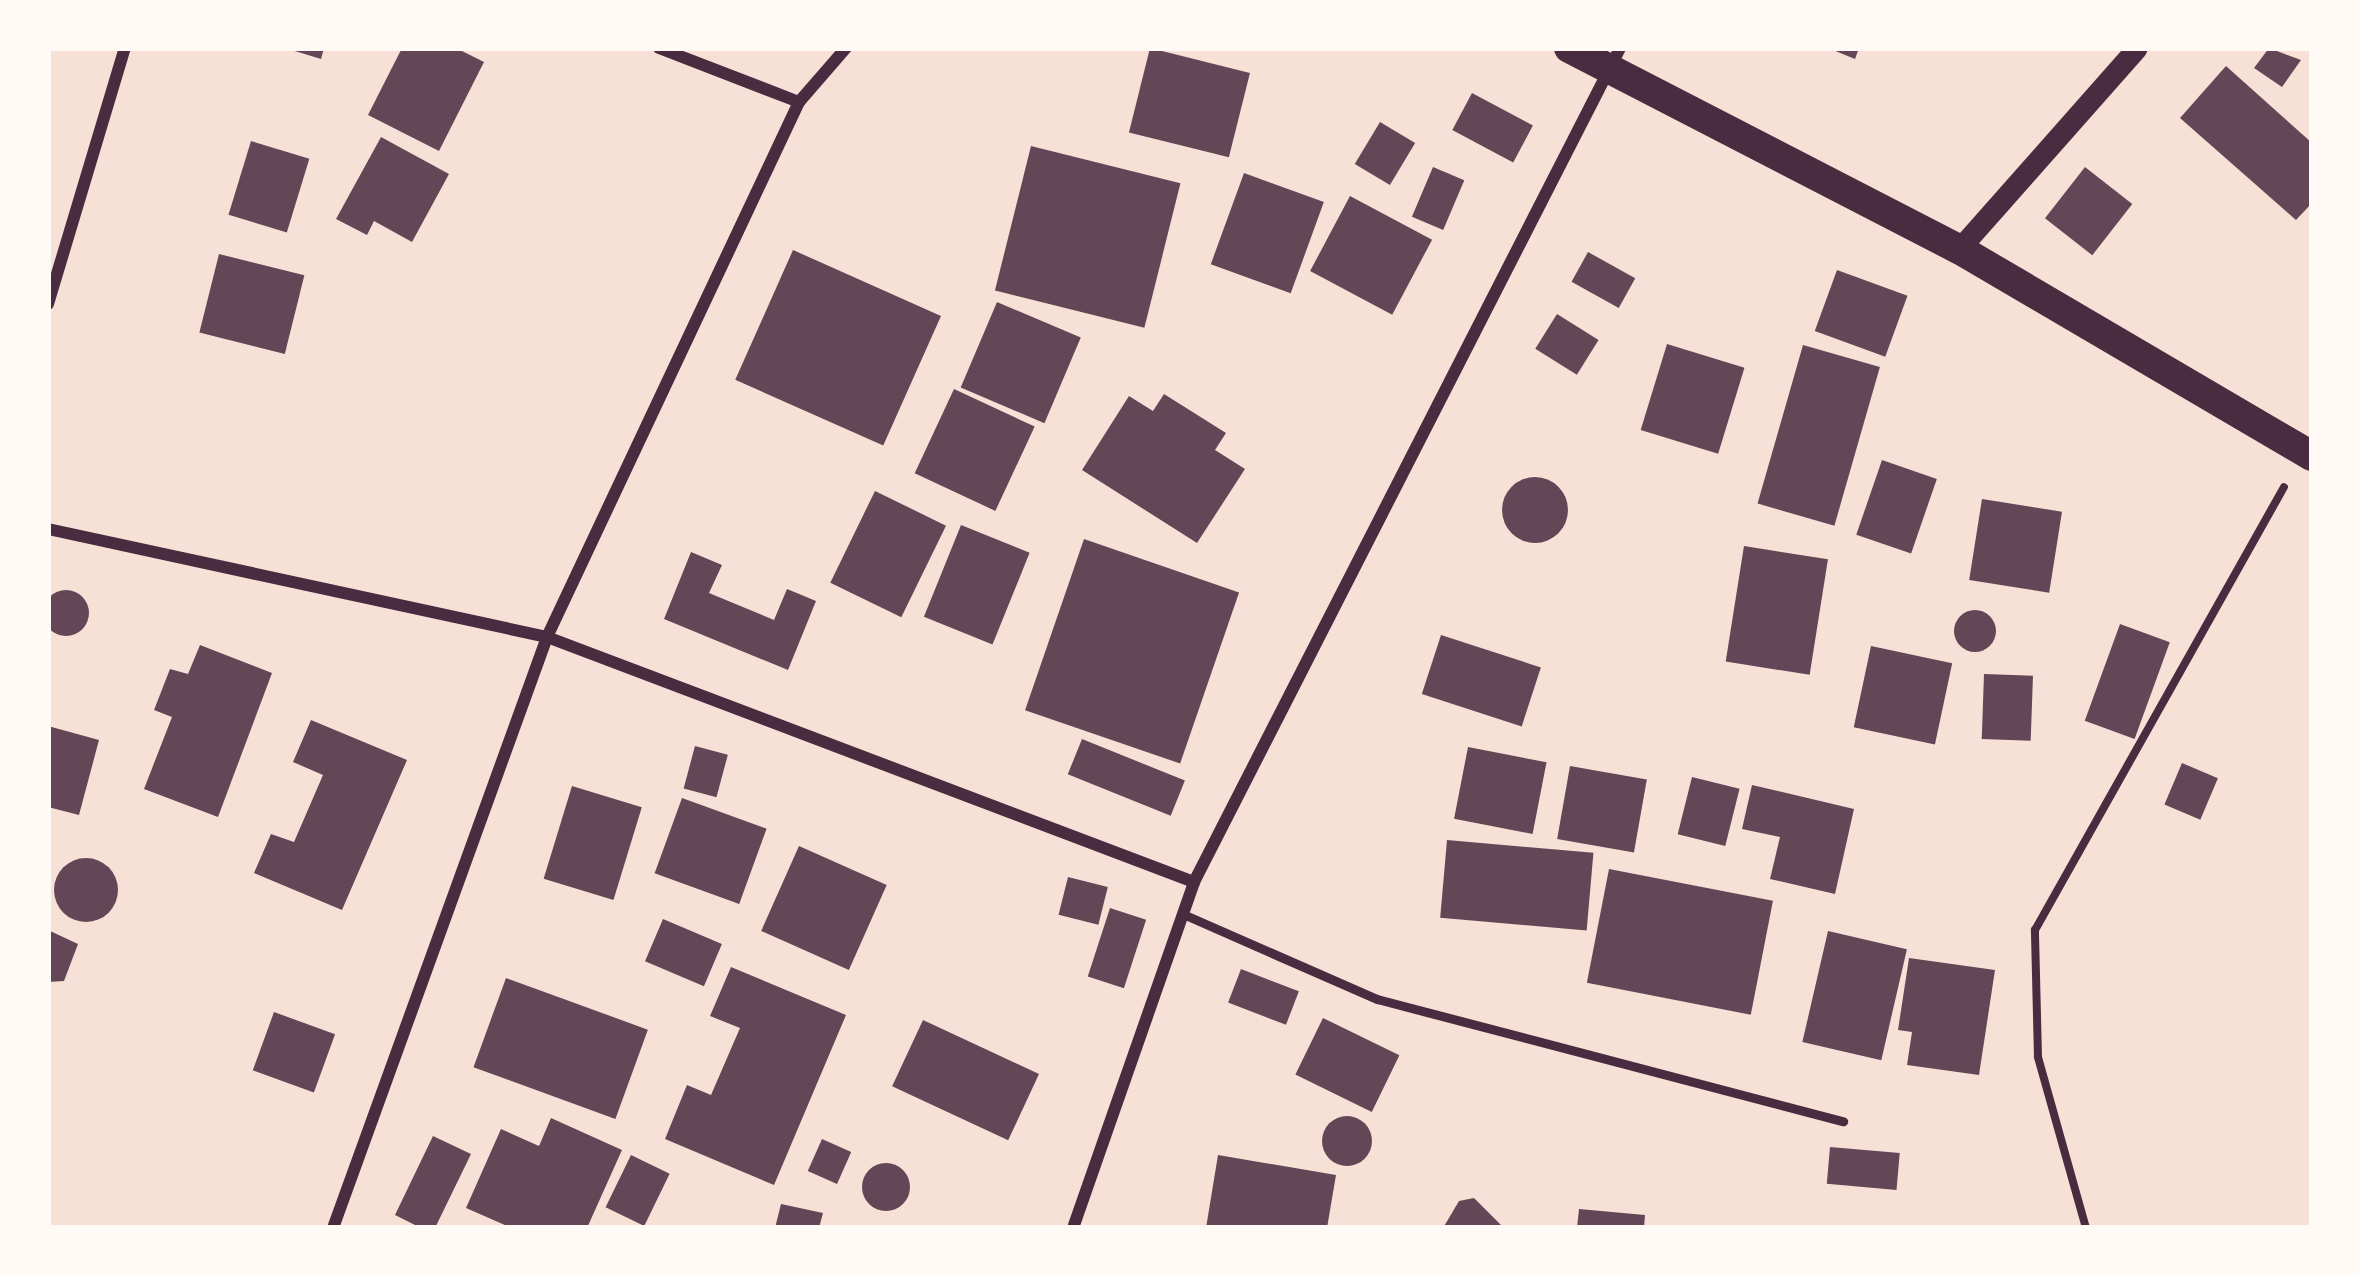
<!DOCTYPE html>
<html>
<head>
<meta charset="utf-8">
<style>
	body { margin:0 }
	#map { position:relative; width:2360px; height:1276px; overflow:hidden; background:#f7e1d7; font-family:Rubik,sans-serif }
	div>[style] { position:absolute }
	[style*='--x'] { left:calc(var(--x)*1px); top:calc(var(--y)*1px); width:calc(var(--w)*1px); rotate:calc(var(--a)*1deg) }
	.building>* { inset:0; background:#644757; transform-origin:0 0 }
	.round { border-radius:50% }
	.path>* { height:8px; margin:-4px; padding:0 4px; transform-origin:4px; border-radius:4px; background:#4a2c40 }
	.service>* { height:9px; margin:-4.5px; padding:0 4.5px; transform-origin:4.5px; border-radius:4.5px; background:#4a2c40 }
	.minor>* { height:12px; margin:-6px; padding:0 6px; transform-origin:6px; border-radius:6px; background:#4a2c40 }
	.tertiary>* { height:21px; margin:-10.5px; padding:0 10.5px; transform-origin:10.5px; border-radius:10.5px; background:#4a2c40 }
	.primary>* { height:30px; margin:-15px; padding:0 15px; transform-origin:15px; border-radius:15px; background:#4a2c40 }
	span { translate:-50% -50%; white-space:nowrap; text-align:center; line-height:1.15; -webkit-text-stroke:12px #fffaf5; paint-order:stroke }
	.frame { position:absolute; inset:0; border:51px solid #fffaf5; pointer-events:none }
</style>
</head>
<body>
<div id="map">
	<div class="building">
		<div style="clip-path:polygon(285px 48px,324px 48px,321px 59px)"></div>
		<div style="clip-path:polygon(402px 48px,456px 48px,484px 62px,439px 151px,368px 115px)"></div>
		<div style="left:1150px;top:48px;width:103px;height:87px;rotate:14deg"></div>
		<div style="clip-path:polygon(1828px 48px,1859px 48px,1855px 59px)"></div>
		<div style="clip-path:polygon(2269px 48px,2301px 60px,2282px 87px,2254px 68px)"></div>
		<div style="clip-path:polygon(2226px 66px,2312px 143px,2312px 203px,2296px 220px,2180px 118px)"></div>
		<div style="left:1472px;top:93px;width:69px;height:42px;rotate:28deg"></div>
		<div style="left:1380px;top:122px;width:41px;height:49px;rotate:31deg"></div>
		<div style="clip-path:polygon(381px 137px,449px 174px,412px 242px,374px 221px,367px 235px,336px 219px)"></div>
		<div style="left:251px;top:141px;width:61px;height:77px;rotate:17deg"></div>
		<div style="left:1031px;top:146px;width:154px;height:149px;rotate:14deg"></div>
		<div style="left:1433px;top:167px;width:34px;height:54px;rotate:23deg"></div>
		<div style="left:2085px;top:167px;width:60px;height:65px;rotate:38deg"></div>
		<div style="left:1244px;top:173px;width:85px;height:97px;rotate:20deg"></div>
		<div style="left:1350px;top:196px;width:93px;height:85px;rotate:28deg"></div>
		<div style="left:793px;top:250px;width:162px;height:142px;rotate:24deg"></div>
		<div style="left:1588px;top:252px;width:54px;height:34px;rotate:29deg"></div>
		<div style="left:219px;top:254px;width:88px;height:81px;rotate:14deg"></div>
		<div style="left:1837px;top:270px;width:75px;height:65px;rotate:20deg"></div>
		<div style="left:997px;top:302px;width:91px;height:93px;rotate:23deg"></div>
		<div style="left:1557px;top:314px;width:49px;height:41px;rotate:32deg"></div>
		<div style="left:1667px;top:344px;width:81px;height:90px;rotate:17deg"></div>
		<div style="left:1803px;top:345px;width:80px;height:165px;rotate:16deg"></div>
		<div style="left:954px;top:389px;width:89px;height:93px;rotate:25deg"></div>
		<div style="clip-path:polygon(1164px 394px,1226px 433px,1215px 450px,1245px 469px,1197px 543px,1082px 470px,1129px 396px,1153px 411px)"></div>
		<div style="left:1882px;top:460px;width:58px;height:79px;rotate:19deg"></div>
		<div class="round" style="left:1502px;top:477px;width:66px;height:66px"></div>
		<div style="left:875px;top:491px;width:79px;height:102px;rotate:26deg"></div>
		<div style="left:1982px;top:499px;width:81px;height:82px;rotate:9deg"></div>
		<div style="left:961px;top:525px;width:74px;height:99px;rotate:22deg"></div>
		<div style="left:1084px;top:539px;width:164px;height:181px;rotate:19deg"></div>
		<div style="left:1744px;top:546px;width:85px;height:117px;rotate:9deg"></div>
		<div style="clip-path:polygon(691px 552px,722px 565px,709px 593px,774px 620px,787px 589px,816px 601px,788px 670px,664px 619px)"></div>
		<div class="round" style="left:43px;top:590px;width:46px;height:46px"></div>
		<div class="round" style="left:1954px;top:610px;width:42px;height:42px"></div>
		<div style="left:2120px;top:624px;width:53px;height:103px;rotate:20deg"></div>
		<div style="left:1441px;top:635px;width:105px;height:62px;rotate:18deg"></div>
		<div style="clip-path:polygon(200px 645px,272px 673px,218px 817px,144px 789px,172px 717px,154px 710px,170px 669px,188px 674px)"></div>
		<div style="left:1871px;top:646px;width:83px;height:83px;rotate:12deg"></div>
		<div style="left:1984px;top:674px;width:49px;height:65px;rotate:2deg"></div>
		<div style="clip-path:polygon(311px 720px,407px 760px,342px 910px,254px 873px,271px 834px,294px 842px,323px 775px,293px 762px)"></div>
		<div style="clip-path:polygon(48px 726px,99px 740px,79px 815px,48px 807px)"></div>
		<div style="left:1082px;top:739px;width:111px;height:38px;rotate:22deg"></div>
		<div style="left:695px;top:746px;width:34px;height:44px;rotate:15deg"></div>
		<div style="left:1468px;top:747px;width:80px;height:73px;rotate:11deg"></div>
		<div style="left:2182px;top:763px;width:39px;height:45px;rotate:23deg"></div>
		<div style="left:1570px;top:766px;width:78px;height:74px;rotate:10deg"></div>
		<div style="left:1692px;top:777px;width:49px;height:59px;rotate:14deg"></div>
		<div style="clip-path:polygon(1752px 785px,1854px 809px,1835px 894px,1770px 879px,1780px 837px,1742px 829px)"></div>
		<div style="left:572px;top:786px;width:73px;height:97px;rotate:17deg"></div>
		<div style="left:682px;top:798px;width:90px;height:80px;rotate:20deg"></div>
		<div style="left:1447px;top:840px;width:147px;height:78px;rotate:5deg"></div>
		<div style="left:799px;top:846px;width:96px;height:93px;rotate:24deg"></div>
		<div class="round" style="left:54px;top:858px;width:64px;height:64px"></div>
		<div style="left:1609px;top:869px;width:167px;height:116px;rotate:11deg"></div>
		<div style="left:1068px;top:877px;width:41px;height:39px;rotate:14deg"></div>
		<div style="left:1110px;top:908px;width:38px;height:72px;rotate:18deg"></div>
		<div style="left:663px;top:919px;width:64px;height:46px;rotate:23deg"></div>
		<div style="clip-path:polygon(48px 930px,78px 944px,64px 981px,48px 982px)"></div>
		<div style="left:1828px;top:931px;width:81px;height:114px;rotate:13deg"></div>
		<div style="clip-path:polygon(1909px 958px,1995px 970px,1979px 1075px,1907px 1065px,1912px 1032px,1898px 1030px)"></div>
		<div style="clip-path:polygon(731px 967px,846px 1015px,774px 1185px,665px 1139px,687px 1085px,711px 1095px,740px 1028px,710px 1016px)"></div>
		<div style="left:1241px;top:969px;width:62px;height:36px;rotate:21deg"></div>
		<div style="left:506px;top:978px;width:151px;height:95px;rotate:20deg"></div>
		<div style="left:274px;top:1012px;width:65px;height:62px;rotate:20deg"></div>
		<div style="left:1323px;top:1018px;width:85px;height:63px;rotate:26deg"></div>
		<div style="left:923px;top:1020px;width:128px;height:73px;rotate:25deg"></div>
		<div class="round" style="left:1322px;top:1116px;width:50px;height:50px"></div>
		<div style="clip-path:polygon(551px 1118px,622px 1150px,587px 1228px,512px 1228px,466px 1208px,501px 1129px,539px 1146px)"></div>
		<div style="clip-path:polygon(433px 1136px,471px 1154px,435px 1228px,421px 1228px,395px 1215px)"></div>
		<div style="left:822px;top:1139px;width:32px;height:35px;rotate:24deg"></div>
		<div style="left:1830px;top:1147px;width:70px;height:37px;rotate:5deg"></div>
		<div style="left:631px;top:1155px;width:43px;height:58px;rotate:26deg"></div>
		<div style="clip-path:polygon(1218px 1155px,1336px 1175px,1327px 1228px,1206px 1228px)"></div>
		<div class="round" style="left:862px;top:1163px;width:48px;height:48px"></div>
		<div style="clip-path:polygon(1474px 1198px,1504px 1228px,1443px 1228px,1459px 1201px)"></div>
		<div style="clip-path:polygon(781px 1204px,823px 1213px,819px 1228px,775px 1228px)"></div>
		<div style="clip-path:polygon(1579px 1209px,1645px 1215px,1644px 1228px,1577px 1228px)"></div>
	</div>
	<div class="path">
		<div style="--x:2086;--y:1228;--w:178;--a:-105.7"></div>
		<div style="--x:2038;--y:1057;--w:127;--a:-91.4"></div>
		<div style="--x:2035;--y:930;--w:508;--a:-60.66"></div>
	</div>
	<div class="service">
		<div style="--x:1183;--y:914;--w:212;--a:23.7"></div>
		<div style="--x:1377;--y:999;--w:482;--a:14.7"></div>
	</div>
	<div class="minor">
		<div style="--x:659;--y:48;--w:150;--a:21.1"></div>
		<div style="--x:48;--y:304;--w:267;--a:-73.3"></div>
		<div style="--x:48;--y:529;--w:511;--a:12.21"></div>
		<div style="--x:547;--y:637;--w:692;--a:20.74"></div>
		<div style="--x:333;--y:1228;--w:629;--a:-70.09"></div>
		<div style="--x:547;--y:637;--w:591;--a:-64.78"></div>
		<div style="--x:799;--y:102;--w:72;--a:-49"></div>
		<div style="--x:1073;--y:1228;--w:367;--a:-70.7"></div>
		<div style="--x:1194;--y:882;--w:936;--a:-62.94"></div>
	</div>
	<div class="tertiary">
		<div style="--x:1959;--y:249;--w:268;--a:-48.5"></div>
	</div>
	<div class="primary">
		<div style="--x:1569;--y:48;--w:439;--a:27.3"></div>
		<div style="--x:1959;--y:249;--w:409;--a:30.4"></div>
	</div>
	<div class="frame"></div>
</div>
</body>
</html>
